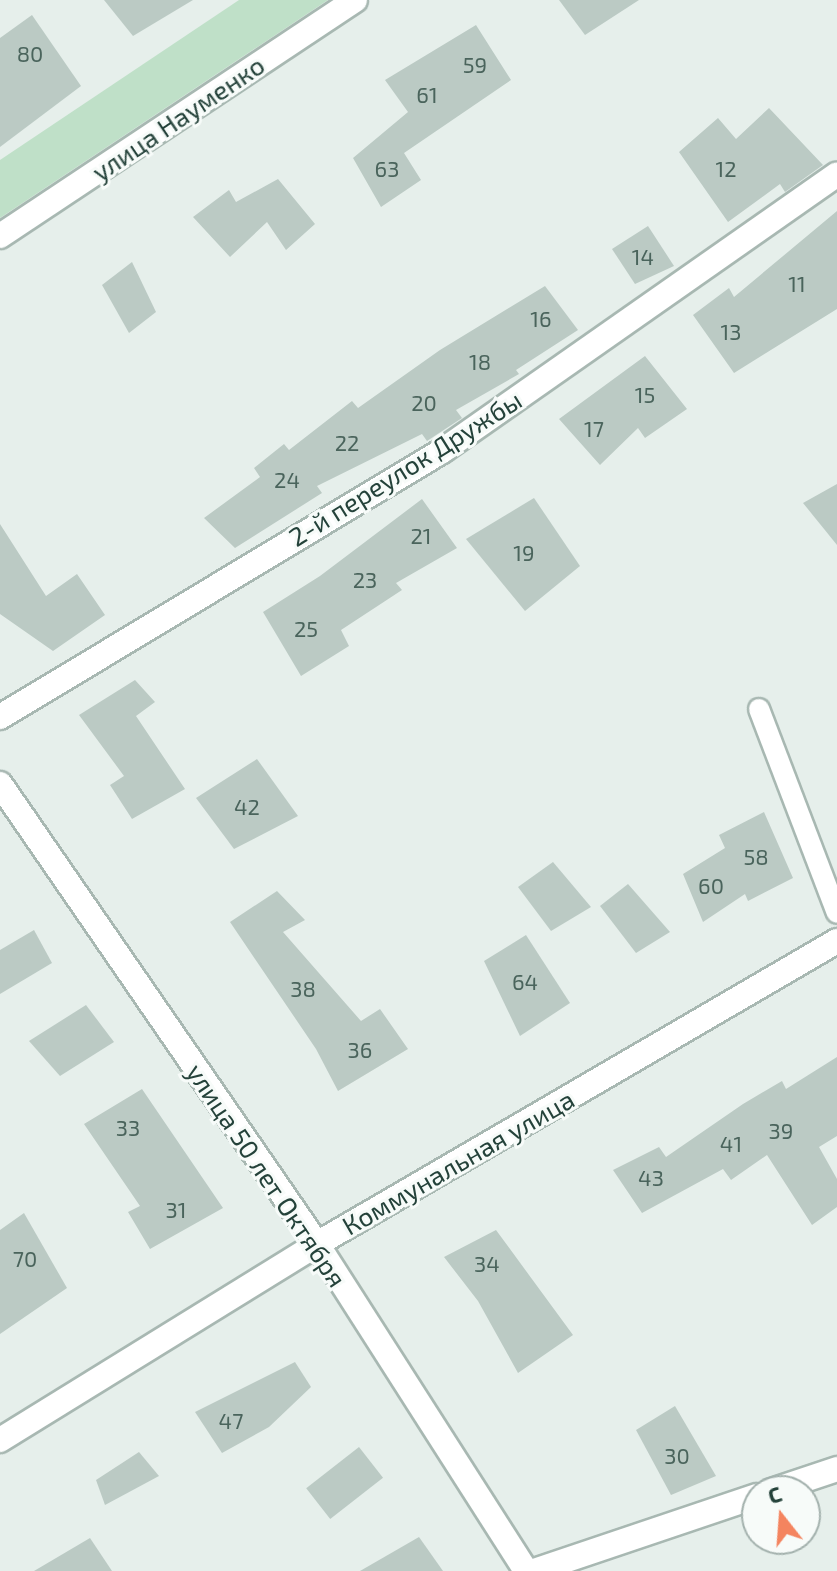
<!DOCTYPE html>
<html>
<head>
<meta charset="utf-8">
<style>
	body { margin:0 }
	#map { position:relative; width:837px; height:1571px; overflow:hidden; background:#e6efeb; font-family:"Exo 2",sans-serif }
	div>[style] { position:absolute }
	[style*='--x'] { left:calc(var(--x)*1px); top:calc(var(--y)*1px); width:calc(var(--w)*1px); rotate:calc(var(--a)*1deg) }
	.green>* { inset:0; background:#bfe0c8 }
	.building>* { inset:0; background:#bbcac4; transform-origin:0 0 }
	.roads { filter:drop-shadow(2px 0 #a8b8b2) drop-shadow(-2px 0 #a8b8b2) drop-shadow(0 2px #a8b8b2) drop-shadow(0 -2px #a8b8b2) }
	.service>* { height:20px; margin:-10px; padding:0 10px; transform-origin:10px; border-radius:10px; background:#fff }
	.minor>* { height:24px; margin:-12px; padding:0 12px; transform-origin:12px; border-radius:12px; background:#fff }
	.secondary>* { height:24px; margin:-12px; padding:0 12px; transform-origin:12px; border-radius:12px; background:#fff }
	span { translate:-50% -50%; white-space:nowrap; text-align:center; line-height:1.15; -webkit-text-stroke:6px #f7fbf9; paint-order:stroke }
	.number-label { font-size:22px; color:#4a645c }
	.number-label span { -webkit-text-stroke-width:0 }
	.street-label { font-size:26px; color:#24423a }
	.north { position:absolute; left:741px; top:1475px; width:80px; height:80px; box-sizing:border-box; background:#f7fbf9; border:2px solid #a3b1ad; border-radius:50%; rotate:343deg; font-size:22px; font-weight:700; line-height:32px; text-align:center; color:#24423a }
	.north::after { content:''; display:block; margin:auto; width:28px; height:36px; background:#f4845f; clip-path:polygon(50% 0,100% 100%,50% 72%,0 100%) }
</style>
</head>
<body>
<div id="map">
	<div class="green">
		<div style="clip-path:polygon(239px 0,328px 0,0 218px,0 160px)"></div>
	</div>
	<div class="building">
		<div style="clip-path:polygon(104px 0,193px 0,133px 36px)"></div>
		<div style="clip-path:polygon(559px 0,639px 0,585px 35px)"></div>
		<div style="clip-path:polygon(32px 15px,81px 86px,0 147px,0 38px)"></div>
		<div style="clip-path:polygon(476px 25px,511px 80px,404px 153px,421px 180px,381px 207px,353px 158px,408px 112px,385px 80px)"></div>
		<div style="clip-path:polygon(769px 108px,823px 165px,785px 192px,780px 184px,728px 222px,679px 152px,718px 118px,736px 139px)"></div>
		<div style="clip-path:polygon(278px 179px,315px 224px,286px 250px,267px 222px,230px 257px,193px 217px,229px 190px,236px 202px)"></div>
		<div style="clip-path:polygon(837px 211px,837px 309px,734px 373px,693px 315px,729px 288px,734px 297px)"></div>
		<div style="clip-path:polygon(648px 226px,674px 266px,635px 284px,612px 249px)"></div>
		<div style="clip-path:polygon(132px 262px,156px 312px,129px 333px,102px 285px)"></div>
		<div style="clip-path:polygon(545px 286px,578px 330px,516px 370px,519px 374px,456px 410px,462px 418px,427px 441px,422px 434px,317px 486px,322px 493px,235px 548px,204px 518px,260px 477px,254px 468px,284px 444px,289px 450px,352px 401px,358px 408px,440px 350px)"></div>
		<div style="clip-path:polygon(645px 356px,687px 409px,645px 438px,638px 428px,600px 465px,559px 419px)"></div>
		<div style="clip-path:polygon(837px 484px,837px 545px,803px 503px)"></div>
		<div style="clip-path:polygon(534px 498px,580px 566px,525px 611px,466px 539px)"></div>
		<div style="clip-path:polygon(422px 499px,457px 548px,396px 583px,402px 590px,341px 630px,349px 646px,301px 676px,263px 612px,320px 576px)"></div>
		<div style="clip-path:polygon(0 524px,46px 596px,77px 574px,105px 615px,53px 651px,0 614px)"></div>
		<div style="clip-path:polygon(135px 680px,155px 702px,136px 716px,185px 789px,132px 819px,110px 785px,124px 776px,79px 715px)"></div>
		<div style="clip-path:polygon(257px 759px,298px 816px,234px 849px,196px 798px)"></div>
		<div style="clip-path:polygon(764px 812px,793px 878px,748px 901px,745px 894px,703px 922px,683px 874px,725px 848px,719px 835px)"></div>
		<div style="clip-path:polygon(553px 862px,591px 907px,551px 931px,518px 887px)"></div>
		<div style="clip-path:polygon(628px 884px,670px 932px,636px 953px,600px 906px)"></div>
		<div style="clip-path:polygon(277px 891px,305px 920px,283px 932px,361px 1021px,380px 1009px,408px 1049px,338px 1091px,316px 1049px,230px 922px)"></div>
		<div style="clip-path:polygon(34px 930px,52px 963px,0 994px,0 950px)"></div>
		<div style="clip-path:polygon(526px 935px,570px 1003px,520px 1036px,484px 961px)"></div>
		<div style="clip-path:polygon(86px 1005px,114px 1042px,60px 1076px,29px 1041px)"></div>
		<div style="clip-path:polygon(837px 1057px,837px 1136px,819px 1147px,837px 1179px,837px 1207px,812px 1225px,767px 1155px,731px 1180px,723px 1169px,642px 1213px,613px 1170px,659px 1147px,666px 1157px,743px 1104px,782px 1081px,786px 1089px)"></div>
		<div style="clip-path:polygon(142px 1089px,223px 1208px,150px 1249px,128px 1212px,140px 1206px,84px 1124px)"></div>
		<div style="clip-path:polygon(24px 1213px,67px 1288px,0 1334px,0 1230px)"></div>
		<div style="clip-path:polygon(496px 1230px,573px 1335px,518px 1373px,478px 1301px,444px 1257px)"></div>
		<div style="clip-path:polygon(295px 1362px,311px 1387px,269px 1427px,222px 1453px,195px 1412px)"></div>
		<div style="clip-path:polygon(675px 1406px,716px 1476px,671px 1495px,636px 1430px)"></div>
		<div style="left:359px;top:1447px;width:39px;height:67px;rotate:52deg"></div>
		<div style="clip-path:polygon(139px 1452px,159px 1476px,105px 1505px,96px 1480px)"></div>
		<div style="clip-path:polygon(419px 1537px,443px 1571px,360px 1571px)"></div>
		<div style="clip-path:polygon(90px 1538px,112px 1571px,34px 1571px)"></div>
	</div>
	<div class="roads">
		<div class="service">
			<div style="--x:759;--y:709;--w:218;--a:69.1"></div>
		</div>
		<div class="minor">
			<div style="--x:0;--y:717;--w:516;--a:-31.04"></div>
			<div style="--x:442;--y:451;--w:482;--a:-35"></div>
			<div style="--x:0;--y:1440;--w:373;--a:-31.7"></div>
			<div style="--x:317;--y:1244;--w:602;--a:-30.23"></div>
			<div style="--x:771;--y:1491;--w:70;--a:-18.4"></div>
			<div style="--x:534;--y:1571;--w:235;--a:-18.6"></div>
		</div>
		<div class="secondary">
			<div style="--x:0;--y:236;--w:426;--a:-33.6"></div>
			<div style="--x:0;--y:784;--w:559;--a:55.43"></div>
			<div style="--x:317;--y:1244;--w:388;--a:57.4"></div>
		</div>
	</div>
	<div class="number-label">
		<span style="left:30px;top:54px">80</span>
		<span style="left:475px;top:65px">59</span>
		<span style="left:427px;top:95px">61</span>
		<span style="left:387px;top:169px">63</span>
		<span style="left:726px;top:169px">12</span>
		<span style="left:643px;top:257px">14</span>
		<span style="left:797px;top:284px">11</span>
		<span style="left:541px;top:319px">16</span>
		<span style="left:731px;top:332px">13</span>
		<span style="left:480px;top:362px">18</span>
		<span style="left:645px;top:395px">15</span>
		<span style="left:424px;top:403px">20</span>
		<span style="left:594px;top:429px">17</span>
		<span style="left:347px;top:443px">22</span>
		<span style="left:287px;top:480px">24</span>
		<span style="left:421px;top:536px">21</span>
		<span style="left:524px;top:553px">19</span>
		<span style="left:365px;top:580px">23</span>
		<span style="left:306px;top:629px">25</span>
		<span style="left:247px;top:807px">42</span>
		<span style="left:756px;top:857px">58</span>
		<span style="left:711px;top:886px">60</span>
		<span style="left:525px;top:982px">64</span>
		<span style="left:303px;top:989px">38</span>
		<span style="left:360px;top:1050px">36</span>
		<span style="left:128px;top:1128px">33</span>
		<span style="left:781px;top:1131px">39</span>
		<span style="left:731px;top:1144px">41</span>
		<span style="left:651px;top:1178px">43</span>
		<span style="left:176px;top:1210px">31</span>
		<span style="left:25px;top:1259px">70</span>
		<span style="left:487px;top:1264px">34</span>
		<span style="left:231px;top:1421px">47</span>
		<span style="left:677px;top:1456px">30</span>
	</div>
	<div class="street-label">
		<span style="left:178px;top:118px;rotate:-34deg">улица Науменко</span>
		<span style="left:405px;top:468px;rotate:-32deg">2-й переулок Дружбы</span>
		<span style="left:458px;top:1162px;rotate:-30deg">Коммунальная улица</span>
		<span style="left:267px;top:1175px;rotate:56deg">улица 50 лет Октября</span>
	</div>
	<div class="north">С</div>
</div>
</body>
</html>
